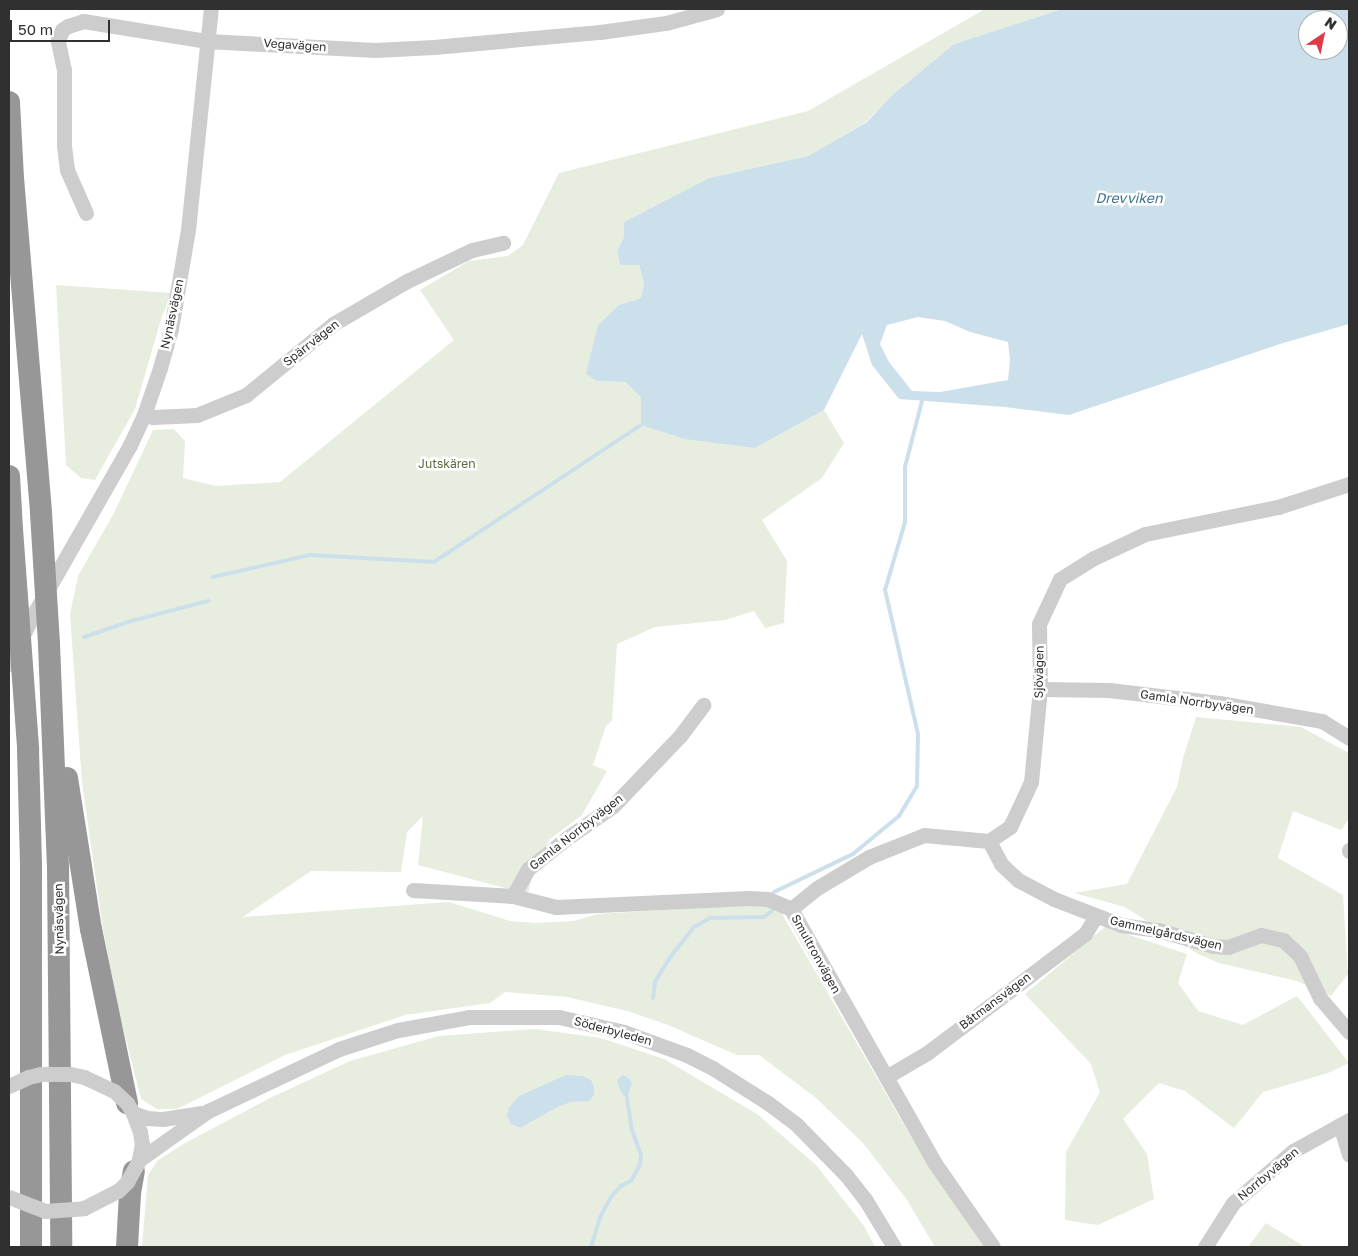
<!DOCTYPE html>
<html>
<head>
<meta charset="utf-8">
<style>
	body { margin:0 }
	#map { position:relative; width:1358px; height:1256px; overflow:hidden; background:#fff; font-family:"Golos Text",sans-serif }
	div>[style] { position:absolute }
	[style*='--x'] { left:calc(var(--x)*1px); top:calc(var(--y)*1px); width:calc(var(--w)*1px); rotate:calc(var(--a)*1deg) }
	.green>* { inset:0; background:#e7eddf }
	.water>* { inset:0; background:#cce0ec }
	.stream>* { height:4px; margin:-2px; padding:0 2px; transform-origin:2px; border-radius:2px; background:#cce0ec }
	.minor>* { height:15px; margin:-7.5px; padding:0 7.5px; transform-origin:7.5px; border-radius:7.5px; background:#cdcdcd }
	.highway>* { height:22px; margin:-11px; padding:0 11px; transform-origin:11px; border-radius:11px; background:#979797 }
	.minor-bridge>* { height:15px; margin:-7.5px; padding:0 7.5px; transform-origin:7.5px; border-radius:7.5px; background:#cdcdcd }
	.highway-bridge>* { height:22px; margin:-11px; padding:0 11px; transform-origin:11px; border-radius:11px; background:#979797 }
	span { translate:-50% -50%; white-space:nowrap; text-align:center; line-height:1.15; -webkit-text-stroke:5px #fff; paint-order:stroke }
	.street-label { font-size:12px; color:#303030 }
	.park-label { font-size:12px; color:#556b3e }
	.water-label { font-size:14px; color:#3f7491; font-style:italic }
	.frame { position:absolute; inset:0; border:10px solid #303030; pointer-events:none }
	.north { position:absolute; left:1298px; top:10px; width:50px; height:50px; box-sizing:border-box; background:#fff; border:1px solid #acacac; border-radius:50%; rotate:34deg; font-size:14px; font-weight:700; line-height:20px; text-align:center; color:#303030 }
	.north::after { content:''; display:block; margin:auto; width:18px; height:22px; background:#e1384a; clip-path:polygon(50% 0,100% 100%,50% 72%,0 100%) }
	.scale { position:absolute; left:10px; top:20px; width:100px; height:22px; box-sizing:border-box; border:2px solid #303030; border-top:0; padding-left:6px; font-size:15px; line-height:18px; white-space:nowrap; color:#303030; -webkit-text-stroke:4px #fff; paint-order:stroke }
</style>
</head>
<body>
<div id="map">
	<div class="green">
		<div style="clip-path:polygon(985px 9px,1062px 9px,954px 44px,891px 96px,866px 122px,808px 156px,709px 178px,624px 222px,624px 237px,617px 251px,620px 265px,639px 265px,644px 283px,641px 298px,619px 305px,597px 381px,625px 382px,641px 398px,755px 448px,824px 410px,844px 443px,822px 478px,762px 520px,787px 561px,784px 623px,765px 628px,754px 611px,725px 620px,655px 627px,617px 644px,612px 721px,606px 726px,593px 765px,607px 771px,582px 815px,550px 839px,532px 874px,528px 894px,418px 865px,423px 816px,407px 832px,401px 872px,311px 871px,243px 917px,449px 902px,510px 921px,535px 923px,573px 921px,598px 914px,765px 904px,781px 912px,907px 1130px,984px 1247px,935px 1247px,907px 1200px,863px 1143px,816px 1098px,759px 1055px,737px 1055px,668px 1025px,627px 1011px,567px 997px,505px 992px,490px 1003px,405px 1015px,285px 1055px,177px 1109px,157px 1109px,141px 1099px,120px 1016px,103px 929px,82px 783px,70px 614px,78px 576px,114px 513px,153px 430px,174px 429px,185px 441px,183px 478px,216px 486px,280px 482px,454px 340px,420px 290px,469px 261px,508px 256px,523px 245px,559px 173px,808px 111px)"></div>
		<div style="clip-path:polygon(56px 285px,172px 293px,162px 316px,135px 409px,95px 480px,81px 478px,66px 465px)"></div>
		<div style="clip-path:polygon(1196px 717px,1301px 727px,1349px 753px,1349px 819px,1341px 830px,1293px 811px,1278px 858px,1343px 895px,1348px 974px,1331px 996px,1297px 981px,1219px 963px,1198px 954px,1125px 907px,1074px 893px,1127px 884px,1177px 787px,1183px 758px)"></div>
		<div style="clip-path:polygon(1105px 927px,1187px 954px,1178px 983px,1198px 1011px,1243px 1025px,1297px 996px,1349px 1063px,1328px 1073px,1263px 1092px,1234px 1128px,1185px 1091px,1159px 1083px,1123px 1119px,1147px 1154px,1154px 1199px,1098px 1225px,1065px 1220px,1066px 1152px,1100px 1092px,1091px 1064px,1025px 994px)"></div>
		<div style="clip-path:polygon(535px 1029px,601px 1038px,664px 1059px,757px 1114px,816px 1165px,864px 1226px,875px 1247px,142px 1247px,148px 1175px,157px 1161px,185px 1143px,272px 1097px,350px 1061px,439px 1036px)"></div>
		<div style="clip-path:polygon(1266px 1223px,1305px 1247px,1248px 1247px)"></div>
	</div>
	<div class="water">
		<div style="clip-path:polygon(evenodd,1062px 9px,1349px 9px,1349px 324px,1280px 344px,1069px 415px,1005px 407px,899px 399px,872px 365px,862px 334px,824px 410px,755px 448px,685px 439px,641px 425px,641px 398px,625px 382px,597px 381px,586px 374px,598px 325px,619px 305px,641px 298px,644px 283px,639px 265px,620px 265px,617px 251px,624px 237px,624px 222px,709px 178px,808px 156px,867px 122px,891px 96px,954px 44px,1062px 9px,1308px 20px,1338px 20px,1338px 50px,1308px 50px,1308px 20px,1062px 9px,918px 317px,945px 321px,970px 332px,1008px 342px,1010px 360px,1008px 380px,940px 392px,912px 391px,889px 362px,880px 344px,887px 325px,918px 317px)"></div>
		<div style="clip-path:polygon(566px 1075px,583px 1076px,591px 1080px,594px 1087px,594px 1095px,589px 1101px,571px 1102px,559px 1106px,520px 1128px,511px 1124px,507px 1116px,509px 1107px,519px 1096px)"></div>
		<div style="clip-path:polygon(623px 1075px,628px 1078px,632px 1083px,627px 1097px,622px 1094px,618px 1085px,617px 1080px)"></div>
	</div>
	<div class="stream">
		<div style="--x:213;--y:577;--w:99;--a:-12.8"></div>
		<div style="--x:310;--y:555;--w:124;--a:3.2"></div>
		<div style="--x:434;--y:562;--w:248;--a:-33.5"></div>
		<div style="--x:84;--y:637;--w:50;--a:-18.8"></div>
		<div style="--x:131;--y:621;--w:80;--a:-14.6"></div>
		<div style="--x:774;--y:892;--w:88;--a:-25.7"></div>
		<div style="--x:853;--y:854;--w:60;--a:-39.6"></div>
		<div style="--x:899;--y:816;--w:35;--a:-59"></div>
		<div style="--x:917;--y:786;--w:52;--a:-88.9"></div>
		<div style="--x:918;--y:734;--w:148;--a:-102.9"></div>
		<div style="--x:885;--y:590;--w:71;--a:-73.6"></div>
		<div style="--x:905;--y:522;--w:55;--a:-90"></div>
		<div style="--x:905;--y:467;--w:68;--a:-75.6"></div>
		<div style="--x:653;--y:998;--w:16;--a:-83"></div>
		<div style="--x:655;--y:982;--w:26;--a:-59"></div>
		<div style="--x:668;--y:960;--w:42;--a:-51.8"></div>
		<div style="--x:694;--y:927;--w:18;--a:-29"></div>
		<div style="--x:710;--y:918;--w:54;--a:-1.1"></div>
		<div style="--x:764;--y:917;--w:10;--a:-37"></div>
		<div style="--x:591;--y:1247;--w:31;--a:-73"></div>
		<div style="--x:600;--y:1217;--w:23;--a:-61"></div>
		<div style="--x:611;--y:1197;--w:15;--a:-48"></div>
		<div style="--x:621;--y:1186;--w:11;--a:-27"></div>
		<div style="--x:631;--y:1181;--w:18;--a:-61"></div>
		<div style="--x:640;--y:1165;--w:10;--a:-84"></div>
		<div style="--x:641;--y:1155;--w:27;--a:-110"></div>
		<div style="--x:632;--y:1130;--w:37;--a:-99"></div>
	</div>
	<div class="minor">
		<div style="--x:86;--y:213;--w:47;--a:-113.8"></div>
		<div style="--x:67;--y:170;--w:25;--a:-97"></div>
		<div style="--x:64;--y:145;--w:75;--a:-90"></div>
		<div style="--x:64;--y:70;--w:30;--a:-102"></div>
		<div style="--x:58;--y:41;--w:12;--a:-70"></div>
		<div style="--x:62;--y:30;--w:7;--a:-34"></div>
		<div style="--x:68;--y:26;--w:16;--a:-18"></div>
		<div style="--x:83;--y:21;--w:126;--a:9.2"></div>
		<div style="--x:207;--y:41;--w:168;--a:3.1"></div>
		<div style="--x:375;--y:50;--w:59;--a:-2.9"></div>
		<div style="--x:434;--y:47;--w:167;--a:-5.2"></div>
		<div style="--x:600;--y:32;--w:67;--a:-7.8"></div>
		<div style="--x:666;--y:23;--w:53;--a:-15.4"></div>
		<div style="--x:144;--y:415;--w:9;--a:13"></div>
		<div style="--x:153;--y:417;--w:44;--a:-2.6"></div>
		<div style="--x:197;--y:415;--w:53;--a:-22.2"></div>
		<div style="--x:246;--y:395;--w:112;--a:-39.2"></div>
		<div style="--x:333;--y:324;--w:86;--a:-30.2"></div>
		<div style="--x:407;--y:281;--w:72;--a:-25.5"></div>
		<div style="--x:472;--y:250;--w:32;--a:-13"></div>
		<div style="--x:9;--y:664;--w:52;--a:-63.9"></div>
		<div style="--x:32;--y:617;--w:198;--a:-60.3"></div>
		<div style="--x:130;--y:445;--w:33;--a:-65"></div>
		<div style="--x:144;--y:415;--w:50;--a:-71.2"></div>
		<div style="--x:160;--y:368;--w:41;--a:-74.2"></div>
		<div style="--x:171;--y:329;--w:100;--a:-80.3"></div>
		<div style="--x:188;--y:230;--w:222;--a:-84.1"></div>
		<div style="--x:1040;--y:689;--w:69;--a:0.8"></div>
		<div style="--x:1109;--y:690;--w:111;--a:6.7"></div>
		<div style="--x:1219;--y:703;--w:105;--a:9.9"></div>
		<div style="--x:1322;--y:721;--w:32;--a:32"></div>
		<div style="--x:989;--y:841;--w:26;--a:62"></div>
		<div style="--x:1001;--y:864;--w:23;--a:43"></div>
		<div style="--x:1018;--y:880;--w:41;--a:27.8"></div>
		<div style="--x:1054;--y:899;--w:72;--a:21.2"></div>
		<div style="--x:1121;--y:925;--w:37;--a:8"></div>
		<div style="--x:1158;--y:930;--w:57;--a:16.2"></div>
		<div style="--x:1213;--y:946;--w:15;--a:4"></div>
		<div style="--x:1228;--y:947;--w:35;--a:-20"></div>
		<div style="--x:1261;--y:935;--w:23;--a:13"></div>
		<div style="--x:1283;--y:940;--w:23;--a:43"></div>
		<div style="--x:1300;--y:956;--w:47;--a:64.5"></div>
		<div style="--x:1320;--y:998;--w:45;--a:49.5"></div>
		<div style="--x:1349;--y:851;--w:1;--a:-90"></div>
		<div style="--x:413;--y:890;--w:100;--a:3.4"></div>
		<div style="--x:513;--y:896;--w:44;--a:14.3"></div>
		<div style="--x:556;--y:907;--w:193;--a:-2.7"></div>
		<div style="--x:749;--y:898;--w:19;--a:3"></div>
		<div style="--x:768;--y:899;--w:25;--a:23"></div>
		<div style="--x:791;--y:909;--w:291;--a:60.5"></div>
		<div style="--x:934;--y:1162;--w:103;--a:55.2"></div>
		<div style="--x:513;--y:896;--w:31;--a:-61"></div>
		<div style="--x:528;--y:869;--w:50;--a:-38.5"></div>
		<div style="--x:567;--y:838;--w:56;--a:-34.8"></div>
		<div style="--x:613;--y:806;--w:97;--a:-46.3"></div>
		<div style="--x:680;--y:736;--w:39;--a:-53"></div>
		<div style="--x:791;--y:909;--w:33;--a:-39"></div>
		<div style="--x:817;--y:888;--w:61;--a:-30.8"></div>
		<div style="--x:869;--y:857;--w:59;--a:-21.8"></div>
		<div style="--x:924;--y:835;--w:65;--a:5.3"></div>
		<div style="--x:989;--y:841;--w:25;--a:-34"></div>
		<div style="--x:1010;--y:827;--w:50;--a:-65"></div>
		<div style="--x:1031;--y:782;--w:93;--a:-84.5"></div>
		<div style="--x:1040;--y:689;--w:65;--a:-90.9"></div>
		<div style="--x:1039;--y:624;--w:50;--a:-65"></div>
		<div style="--x:1060;--y:579;--w:40;--a:-32"></div>
		<div style="--x:1094;--y:558;--w:56;--a:-25.2"></div>
		<div style="--x:1145;--y:534;--w:136;--a:-11.5"></div>
		<div style="--x:1278;--y:507;--w:75;--a:-17.9"></div>
		<div style="--x:886;--y:1077;--w:48;--a:-30.3"></div>
		<div style="--x:927;--y:1053;--w:198;--a:-37"></div>
		<div style="--x:1085;--y:934;--w:21;--a:-59"></div>
		<div style="--x:133;--y:1113;--w:15;--a:20"></div>
		<div style="--x:147;--y:1118;--w:16;--a:4"></div>
		<div style="--x:163;--y:1119;--w:39;--a:-9"></div>
		<div style="--x:133;--y:1113;--w:20;--a:70"></div>
		<div style="--x:140;--y:1132;--w:12;--a:81"></div>
		<div style="--x:142;--y:1144;--w:16;--a:101"></div>
		<div style="--x:1340;--y:1125;--w:31;--a:73"></div>
		<div style="--x:139;--y:1160;--w:85;--a:-35.4"></div>
		<div style="--x:208;--y:1111;--w:145;--a:-25.3"></div>
		<div style="--x:339;--y:1049;--w:62;--a:-17.9"></div>
		<div style="--x:398;--y:1030;--w:72;--a:-10.4"></div>
		<div style="--x:469;--y:1017;--w:90;--a:0"></div>
		<div style="--x:559;--y:1017;--w:67;--a:13"></div>
		<div style="--x:624;--y:1032;--w:67;--a:20.1"></div>
		<div style="--x:687;--y:1055;--w:30;--a:27"></div>
		<div style="--x:714;--y:1069;--w:64;--a:32.2"></div>
		<div style="--x:768;--y:1103;--w:35;--a:37"></div>
		<div style="--x:796;--y:1124;--w:71;--a:45.6"></div>
		<div style="--x:846;--y:1175;--w:31;--a:52"></div>
		<div style="--x:865;--y:1199;--w:56;--a:58.9"></div>
		<div style="--x:1205;--y:1247;--w:52;--a:-57.5"></div>
		<div style="--x:1233;--y:1203;--w:79;--a:-40.9"></div>
		<div style="--x:1293;--y:1151;--w:64;--a:-29"></div>
	</div>
	<div class="highway">
		<div style="--x:9;--y:102;--w:76;--a:87"></div>
		<div style="--x:13;--y:178;--w:336;--a:85.2"></div>
		<div style="--x:9;--y:476;--w:53;--a:86.8"></div>
		<div style="--x:49;--y:644;--w:222;--a:87.7"></div>
		<div style="--x:58;--y:866;--w:381;--a:89.5"></div>
		<div style="--x:28;--y:749;--w:117;--a:88.5"></div>
		<div style="--x:31;--y:866;--w:381;--a:90"></div>
		<div style="--x:67;--y:778;--w:153;--a:81"></div>
		<div style="--x:91;--y:929;--w:178;--a:78.3"></div>
		<div style="--x:127;--y:1247;--w:54;--a:-86.8"></div>
		<div style="--x:130;--y:1193;--w:22;--a:-80"></div>
	</div>
	<div class="minor-bridge">
		<div style="--x:9;--y:1086;--w:21;--a:-25"></div>
		<div style="--x:28;--y:1077;--w:13;--a:-13"></div>
		<div style="--x:41;--y:1074;--w:29;--a:0"></div>
		<div style="--x:70;--y:1074;--w:14;--a:12"></div>
		<div style="--x:84;--y:1077;--w:33;--a:25"></div>
		<div style="--x:114;--y:1091;--w:18;--a:43"></div>
		<div style="--x:127;--y:1103;--w:12;--a:59"></div>
		<div style="--x:9;--y:1197;--w:39;--a:21"></div>
		<div style="--x:45;--y:1211;--w:39;--a:-4"></div>
		<div style="--x:84;--y:1208;--w:38;--a:-27"></div>
		<div style="--x:118;--y:1191;--w:13;--a:-45"></div>
		<div style="--x:127;--y:1182;--w:25;--a:-61"></div>
	</div>
	<div class="highway-bridge">
		<div style="--x:41;--y:513;--w:131;--a:86.5"></div>
		<div style="--x:12;--y:529;--w:221;--a:85.8"></div>
	</div>
	<div class="street-label">
		<span style="left:295px;top:45px;rotate:4deg">Vegavägen</span>
		<span style="left:172px;top:314px;rotate:-78deg">Nynäsvägen</span>
		<span style="left:311px;top:343px;rotate:-38deg">Spärrvägen</span>
		<span style="left:1039px;top:672px;rotate:-89deg">Sjövägen</span>
		<span style="left:1197px;top:702px;rotate:8deg">Gamla Norrbyvägen</span>
		<span style="left:576px;top:832px;rotate:-38deg">Gamla Norrbyvägen</span>
		<span style="left:59px;top:919px;rotate:-91deg">Nynäsvägen</span>
		<span style="left:1166px;top:933px;rotate:13deg">Gammelgårdsvägen</span>
		<span style="left:816px;top:954px;rotate:61deg">Smultronvägen</span>
		<span style="left:995px;top:1001px;rotate:-37deg">Båtmansvägen</span>
		<span style="left:613px;top:1031px;rotate:15deg">Söderbyleden</span>
		<span style="left:1268px;top:1174px;rotate:-40deg">Norrbyvägen</span>
	</div>
	<div class="park-label">
		<span style="left:447px;top:464px">Jutskären</span>
	</div>
	<div class="water-label">
		<span style="left:1129px;top:198px">Drevviken</span>
	</div>
	<div class="frame"></div>
	<div class="north">N</div>
	<div class="scale">50 m</div>
</div>
</body>
</html>
